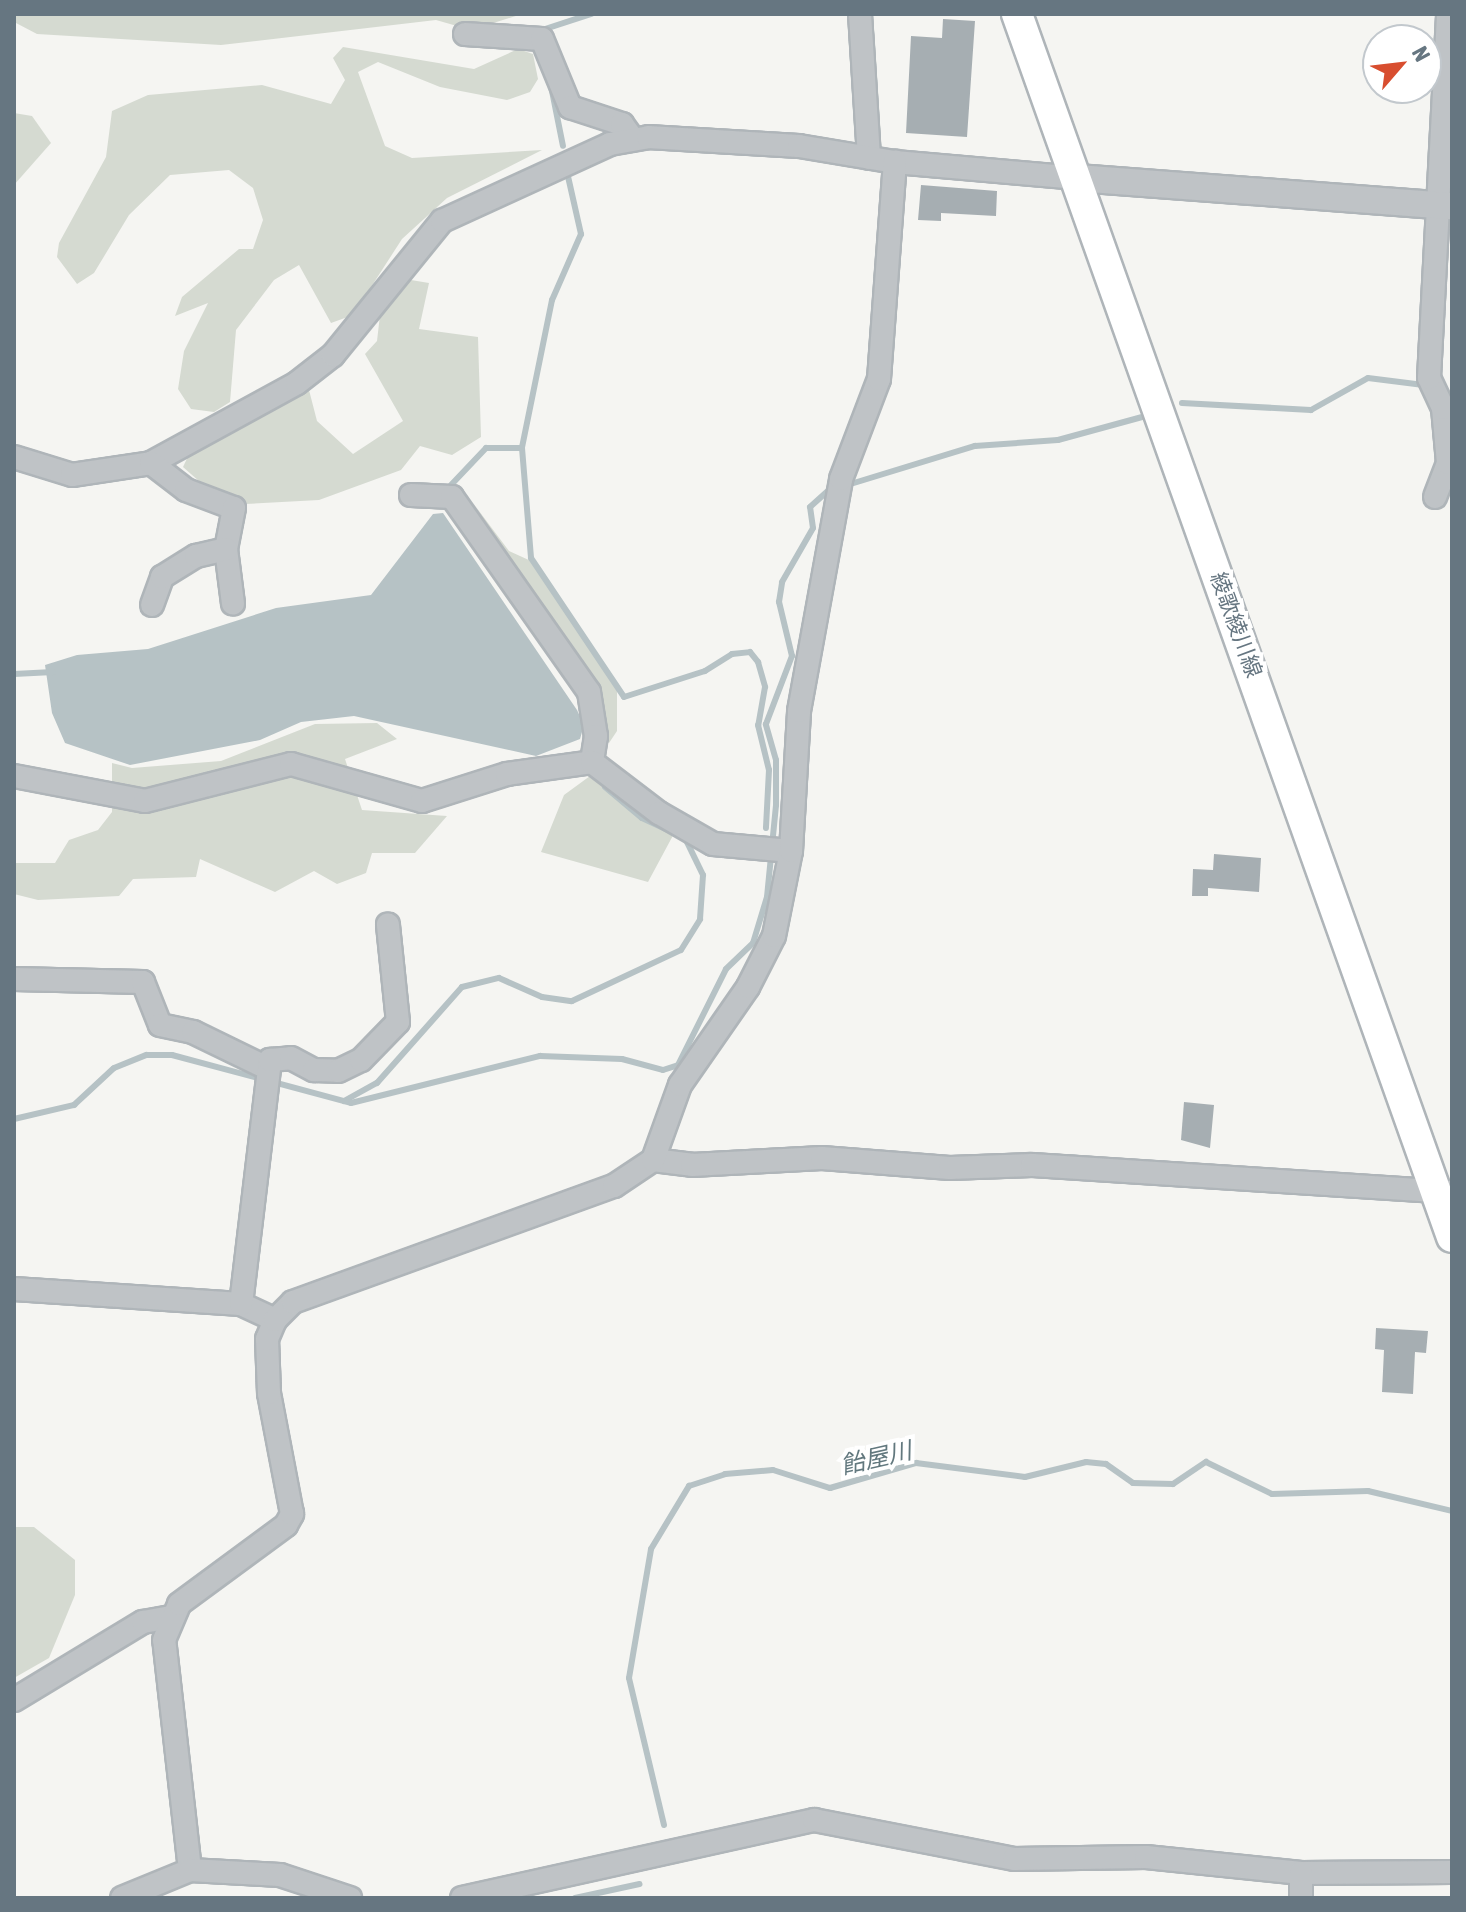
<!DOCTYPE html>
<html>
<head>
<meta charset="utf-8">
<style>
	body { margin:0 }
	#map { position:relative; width:1466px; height:1912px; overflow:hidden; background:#f5f5f2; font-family:"Asap Condensed","Noto Sans JP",sans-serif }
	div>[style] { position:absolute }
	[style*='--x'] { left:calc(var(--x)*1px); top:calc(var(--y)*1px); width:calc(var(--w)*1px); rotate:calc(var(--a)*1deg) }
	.green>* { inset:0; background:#d5dad1 }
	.water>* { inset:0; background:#b6c2c5 }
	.stream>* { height:6px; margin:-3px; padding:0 3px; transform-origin:3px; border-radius:3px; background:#b6c2c5 }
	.building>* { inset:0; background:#a6aeb2 }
	.roads { filter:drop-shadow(2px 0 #afb5b9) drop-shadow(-2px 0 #afb5b9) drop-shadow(0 2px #afb5b9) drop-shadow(0 -2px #afb5b9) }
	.minor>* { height:22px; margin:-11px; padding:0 11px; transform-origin:11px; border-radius:11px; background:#bfc3c6 }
	.tertiary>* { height:26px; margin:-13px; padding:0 13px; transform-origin:13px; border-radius:13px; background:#bfc3c6 }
	.secondary>* { height:30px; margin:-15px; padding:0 15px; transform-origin:15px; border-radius:15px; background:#fff }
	span { translate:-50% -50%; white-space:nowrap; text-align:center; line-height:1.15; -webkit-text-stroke:8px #fff; paint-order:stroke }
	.street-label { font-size:22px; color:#667681 }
	.water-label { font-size:24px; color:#62787e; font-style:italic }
	.frame { position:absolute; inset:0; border:16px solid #667681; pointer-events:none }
	.north { position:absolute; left:1362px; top:24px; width:80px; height:80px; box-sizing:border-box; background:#fff; border:2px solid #c2c8cd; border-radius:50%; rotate:62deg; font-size:22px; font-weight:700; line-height:32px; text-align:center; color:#667681 }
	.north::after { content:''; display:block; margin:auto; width:28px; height:36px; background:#d84e2f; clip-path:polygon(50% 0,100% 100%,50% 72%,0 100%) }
</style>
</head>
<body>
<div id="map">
	<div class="green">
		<div style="clip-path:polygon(14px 14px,522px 14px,471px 30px,436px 20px,221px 45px,37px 34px,16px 23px)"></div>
		<div style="clip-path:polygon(343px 47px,474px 69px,518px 49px,533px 54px,538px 79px,530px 92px,507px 100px,440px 87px,378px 62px,358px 72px,385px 146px,412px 158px,542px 150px,447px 198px,402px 239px,353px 315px,331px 323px,299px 265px,274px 280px,236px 330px,230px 402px,214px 412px,191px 409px,178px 389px,184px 351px,208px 303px,175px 316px,182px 297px,239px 249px,253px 249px,263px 220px,253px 188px,229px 170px,170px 175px,129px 215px,94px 273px,77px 284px,57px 257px,59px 243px,106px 157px,112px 111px,148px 95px,262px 85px,331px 104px,345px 80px,333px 58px)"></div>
		<div style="clip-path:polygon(14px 113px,32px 116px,51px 143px,14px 185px)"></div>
		<div style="clip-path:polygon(411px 280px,429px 283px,419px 329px,478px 337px,481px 437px,452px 455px,420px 446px,401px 470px,319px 500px,245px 504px,208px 489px,183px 467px,191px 450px,309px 390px,317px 421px,353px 454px,403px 421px,365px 354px,377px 341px,380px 315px)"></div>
		<div style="clip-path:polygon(473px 503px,509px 551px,531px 561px,617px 689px,617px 731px,609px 743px,598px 686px)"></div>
		<div style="clip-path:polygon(377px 723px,397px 739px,345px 759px,362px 810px,447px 816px,415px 853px,372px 853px,366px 873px,337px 884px,314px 871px,275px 892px,200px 859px,196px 877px,133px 879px,119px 896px,38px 900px,14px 894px,14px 863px,55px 863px,69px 840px,98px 830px,112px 812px,112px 763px,132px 768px,221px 761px,315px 724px)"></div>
		<div style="clip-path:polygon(590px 776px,605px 781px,645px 817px,677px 828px,648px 882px,541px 852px,564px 795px)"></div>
		<div style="clip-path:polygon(14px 1527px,34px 1527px,75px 1560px,75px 1595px,49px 1658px,14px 1678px)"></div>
	</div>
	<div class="water">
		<div style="clip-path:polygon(443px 513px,577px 710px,584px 725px,580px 739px,536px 756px,354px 716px,301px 722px,260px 740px,130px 765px,65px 743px,52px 713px,45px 665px,77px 655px,148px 649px,276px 608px,371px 595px,433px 514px)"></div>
	</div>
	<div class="stream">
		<div style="--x:539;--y:31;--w:55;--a:-18.1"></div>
		<div style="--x:551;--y:86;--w:61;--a:78.7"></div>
		<div style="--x:567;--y:172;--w:64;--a:77.3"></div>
		<div style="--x:581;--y:234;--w:72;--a:113.7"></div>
		<div style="--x:552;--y:300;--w:151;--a:101.5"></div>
		<div style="--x:522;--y:448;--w:110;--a:85.3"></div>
		<div style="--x:531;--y:558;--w:167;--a:56.2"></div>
		<div style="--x:624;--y:697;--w:85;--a:-17.8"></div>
		<div style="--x:705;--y:671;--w:32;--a:-32"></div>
		<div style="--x:732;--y:654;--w:18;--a:-6"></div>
		<div style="--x:750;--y:652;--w:13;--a:51"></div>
		<div style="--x:758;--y:662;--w:26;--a:74"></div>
		<div style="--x:765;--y:687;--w:39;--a:100"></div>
		<div style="--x:758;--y:725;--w:46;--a:76.3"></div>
		<div style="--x:769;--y:770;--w:58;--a:93"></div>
		<div style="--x:1182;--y:403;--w:129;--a:3.1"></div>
		<div style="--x:1311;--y:410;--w:65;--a:-29.3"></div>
		<div style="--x:1368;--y:378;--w:56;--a:7.1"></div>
		<div style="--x:451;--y:485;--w:51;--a:-46.6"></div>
		<div style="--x:486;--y:448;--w:36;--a:0"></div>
		<div style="--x:844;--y:486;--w:137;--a:-17"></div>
		<div style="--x:975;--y:446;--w:83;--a:-4.1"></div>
		<div style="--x:1058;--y:440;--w:91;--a:-15.3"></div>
		<div style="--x:14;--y:674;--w:39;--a:-3"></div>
		<div style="--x:605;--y:787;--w:48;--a:40"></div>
		<div style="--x:642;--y:818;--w:29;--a:25"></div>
		<div style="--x:344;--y:1101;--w:38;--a:-29"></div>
		<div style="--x:377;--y:1083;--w:128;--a:-48.5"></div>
		<div style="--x:462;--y:987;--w:38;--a:-14"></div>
		<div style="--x:499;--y:978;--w:47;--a:23.8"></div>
		<div style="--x:542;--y:997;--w:30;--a:8"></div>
		<div style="--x:572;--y:1001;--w:120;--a:-25.1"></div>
		<div style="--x:681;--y:950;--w:36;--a:-58"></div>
		<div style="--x:700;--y:919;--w:44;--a:-86.1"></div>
		<div style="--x:703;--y:875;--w:41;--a:-115.9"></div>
		<div style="--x:14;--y:1119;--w:62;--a:-13.1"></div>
		<div style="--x:74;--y:1105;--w:54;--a:-42.8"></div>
		<div style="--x:114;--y:1068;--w:35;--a:-22"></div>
		<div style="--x:147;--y:1055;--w:25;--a:0"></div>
		<div style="--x:172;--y:1055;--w:185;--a:15"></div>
		<div style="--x:351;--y:1103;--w:195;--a:-14"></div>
		<div style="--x:540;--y:1056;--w:82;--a:2.1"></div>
		<div style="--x:622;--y:1059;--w:42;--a:15"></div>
		<div style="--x:663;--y:1070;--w:16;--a:-18"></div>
		<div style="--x:678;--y:1065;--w:107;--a:-63.4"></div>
		<div style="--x:726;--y:969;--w:37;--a:-44"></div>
		<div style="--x:753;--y:943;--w:48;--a:-73.1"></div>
		<div style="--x:767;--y:897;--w:92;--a:-84.4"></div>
		<div style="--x:776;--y:805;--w:45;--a:-90"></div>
		<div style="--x:776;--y:760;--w:37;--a:-106"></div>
		<div style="--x:766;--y:724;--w:73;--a:-69.1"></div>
		<div style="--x:792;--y:656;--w:56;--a:-103.5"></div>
		<div style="--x:779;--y:602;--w:20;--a:-81"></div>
		<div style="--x:782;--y:582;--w:62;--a:-60.1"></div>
		<div style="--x:813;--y:528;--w:21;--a:-98"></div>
		<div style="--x:810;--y:507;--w:31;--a:-42"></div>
		<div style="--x:1026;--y:1155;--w:53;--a:3.2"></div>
		<div style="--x:1153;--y:1163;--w:77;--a:3.7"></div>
		<div style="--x:664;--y:1825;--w:151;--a:-103.4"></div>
		<div style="--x:629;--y:1678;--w:131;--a:-80.3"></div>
		<div style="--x:651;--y:1549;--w:74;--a:-58.9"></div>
		<div style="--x:689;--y:1486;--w:38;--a:-18"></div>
		<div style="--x:725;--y:1474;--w:48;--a:-4.8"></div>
		<div style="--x:773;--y:1470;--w:60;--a:17.5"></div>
		<div style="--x:830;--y:1488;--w:90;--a:-16.2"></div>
		<div style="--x:916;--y:1463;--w:110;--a:7.3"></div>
		<div style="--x:1025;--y:1477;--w:63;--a:-13.8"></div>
		<div style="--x:1086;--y:1462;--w:20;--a:6"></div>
		<div style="--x:1106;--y:1464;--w:33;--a:35"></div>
		<div style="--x:1133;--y:1483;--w:40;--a:1.4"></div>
		<div style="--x:1173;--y:1484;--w:40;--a:-34"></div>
		<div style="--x:1206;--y:1462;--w:73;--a:25.9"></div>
		<div style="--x:1272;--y:1494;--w:96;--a:-1.8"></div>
		<div style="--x:1368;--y:1491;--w:86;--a:13.4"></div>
		<div style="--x:575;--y:1898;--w:66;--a:-12.2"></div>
	</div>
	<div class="building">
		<div style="clip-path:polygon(943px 19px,975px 21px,967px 137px,906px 133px,911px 36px,942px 38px)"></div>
		<div style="clip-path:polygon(921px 185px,997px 191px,996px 216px,941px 213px,941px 221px,918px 220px)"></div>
		<div style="clip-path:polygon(1214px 854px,1261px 858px,1259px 892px,1208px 888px,1208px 896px,1192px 896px,1193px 869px,1213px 870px)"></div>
		<div style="clip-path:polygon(1184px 1102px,1214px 1105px,1210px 1148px,1181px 1140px)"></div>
		<div style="clip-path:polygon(1376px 1328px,1428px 1331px,1426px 1353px,1415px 1352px,1413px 1394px,1382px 1392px,1384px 1350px,1375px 1349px)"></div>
	</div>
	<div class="roads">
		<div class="minor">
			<div style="--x:860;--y:14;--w:144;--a:86.4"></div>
			<div style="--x:465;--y:34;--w:77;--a:3.7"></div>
			<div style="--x:542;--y:39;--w:74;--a:67.6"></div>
			<div style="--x:570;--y:107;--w:55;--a:18.1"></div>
			<div style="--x:622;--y:124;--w:19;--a:54"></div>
			<div style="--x:14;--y:457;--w:61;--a:17.2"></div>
			<div style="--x:72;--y:475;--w:80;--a:-8.6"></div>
			<div style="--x:151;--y:463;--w:166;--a:-28.7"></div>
			<div style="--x:297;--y:383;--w:46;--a:-37.9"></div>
			<div style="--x:333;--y:355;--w:173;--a:-50.9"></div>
			<div style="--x:442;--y:221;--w:185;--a:-24.6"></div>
			<div style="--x:610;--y:144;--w:39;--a:-10"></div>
			<div style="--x:648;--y:137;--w:151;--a:3.4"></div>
			<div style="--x:799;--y:146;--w:97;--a:9.5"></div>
			<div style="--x:895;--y:162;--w:183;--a:5"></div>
			<div style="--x:151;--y:463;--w:44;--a:37.6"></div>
			<div style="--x:186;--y:490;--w:51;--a:20.6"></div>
			<div style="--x:234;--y:508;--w:42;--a:101"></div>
			<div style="--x:226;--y:549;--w:55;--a:82.7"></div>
			<div style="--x:411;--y:495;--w:41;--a:2.8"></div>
			<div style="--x:452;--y:497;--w:238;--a:54.9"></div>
			<div style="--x:589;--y:692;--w:45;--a:81"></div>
			<div style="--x:596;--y:736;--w:26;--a:99"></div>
			<div style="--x:1435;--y:497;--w:36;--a:-69"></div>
			<div style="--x:1448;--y:463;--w:55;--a:-95.2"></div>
			<div style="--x:1443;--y:408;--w:33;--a:-115"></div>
			<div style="--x:1429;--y:378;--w:364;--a:-87"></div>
			<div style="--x:152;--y:605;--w:30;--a:-70"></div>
			<div style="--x:162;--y:577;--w:40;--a:-32"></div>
			<div style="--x:196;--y:556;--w:31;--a:-13"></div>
			<div style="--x:14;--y:776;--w:133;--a:10.8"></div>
			<div style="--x:145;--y:801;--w:151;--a:-14.2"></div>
			<div style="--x:291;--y:764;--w:136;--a:15.8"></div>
			<div style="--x:422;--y:801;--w:89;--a:-17.6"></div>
			<div style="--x:507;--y:774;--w:86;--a:-8"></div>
			<div style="--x:592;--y:762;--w:84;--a:37.3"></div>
			<div style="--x:659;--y:813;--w:62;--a:29.9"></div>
			<div style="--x:713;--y:844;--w:78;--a:5.1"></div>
			<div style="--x:14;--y:979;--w:129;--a:1.3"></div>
			<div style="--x:143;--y:982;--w:46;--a:68.4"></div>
			<div style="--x:160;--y:1025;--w:34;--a:12"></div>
			<div style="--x:193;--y:1032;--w:82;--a:25.9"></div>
			<div style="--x:653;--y:1160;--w:39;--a:7"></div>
			<div style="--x:692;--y:1165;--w:130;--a:-3.1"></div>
			<div style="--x:822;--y:1158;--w:128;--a:4.5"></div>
			<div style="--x:950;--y:1168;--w:82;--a:-2.1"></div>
			<div style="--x:1032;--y:1165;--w:421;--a:3.7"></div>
			<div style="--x:14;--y:1289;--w:227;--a:3.8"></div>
			<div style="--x:241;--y:1304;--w:38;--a:25"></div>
			<div style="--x:241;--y:1304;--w:246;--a:-83.2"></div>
			<div style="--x:270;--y:1060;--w:21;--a:-5"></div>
			<div style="--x:291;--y:1058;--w:26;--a:28"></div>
			<div style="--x:314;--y:1070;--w:24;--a:2"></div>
			<div style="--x:338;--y:1071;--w:25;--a:-26"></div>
			<div style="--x:361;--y:1060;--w:53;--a:-45.8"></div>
			<div style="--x:398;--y:1022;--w:98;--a:-95.9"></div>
			<div style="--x:14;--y:1700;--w:151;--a:-31.2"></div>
			<div style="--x:143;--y:1622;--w:28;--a:-10"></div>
			<div style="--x:190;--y:1870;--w:231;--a:-96.4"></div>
			<div style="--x:164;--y:1640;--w:39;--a:-67"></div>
			<div style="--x:179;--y:1604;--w:133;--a:-36.4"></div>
			<div style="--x:286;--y:1525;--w:13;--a:-61"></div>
			<div style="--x:292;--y:1514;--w:123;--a:-100.8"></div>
			<div style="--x:269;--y:1393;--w:54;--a:-92.1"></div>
			<div style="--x:267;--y:1339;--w:21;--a:-67"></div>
			<div style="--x:275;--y:1320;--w:25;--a:-45"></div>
			<div style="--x:293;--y:1302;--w:341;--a:-19.9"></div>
			<div style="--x:614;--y:1186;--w:47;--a:-33.7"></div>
			<div style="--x:653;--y:1160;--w:80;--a:-70.2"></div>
			<div style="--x:680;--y:1085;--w:119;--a:-55.2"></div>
			<div style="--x:748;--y:987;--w:57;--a:-63"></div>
			<div style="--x:774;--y:936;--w:87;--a:-78.7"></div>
			<div style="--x:791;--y:851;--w:140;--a:-86.7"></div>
			<div style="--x:799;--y:711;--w:236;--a:-79.7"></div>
			<div style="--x:841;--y:479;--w:107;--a:-69.2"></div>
			<div style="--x:879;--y:379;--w:218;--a:-85.8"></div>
			<div style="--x:122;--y:1898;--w:74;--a:-22.4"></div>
			<div style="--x:190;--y:1870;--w:90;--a:3.2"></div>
			<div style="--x:280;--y:1875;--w:74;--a:18.2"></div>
			<div style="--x:462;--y:1898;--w:361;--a:-12.5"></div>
			<div style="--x:814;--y:1820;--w:204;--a:11"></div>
			<div style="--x:1014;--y:1859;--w:132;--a:-0.9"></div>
			<div style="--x:1146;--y:1857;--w:156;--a:5.9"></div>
			<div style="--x:1301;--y:1873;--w:151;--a:-0.4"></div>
			<div style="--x:1301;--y:1898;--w:25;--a:-90"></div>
		</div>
		<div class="tertiary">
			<div style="--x:1077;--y:178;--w:376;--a:4.3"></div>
		</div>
		<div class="secondary">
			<div style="--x:1017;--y:14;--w:1298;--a:70.42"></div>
		</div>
	</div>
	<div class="street-label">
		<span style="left:1236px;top:625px;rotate:70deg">綾歌綾川線</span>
	</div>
	<div class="water-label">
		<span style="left:876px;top:1458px;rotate:-13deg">飴屋川</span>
	</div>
	<div class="frame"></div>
	<div class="north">N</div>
</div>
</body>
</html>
